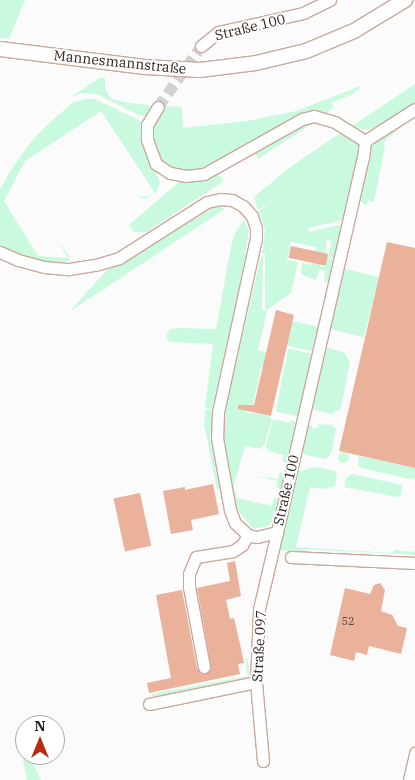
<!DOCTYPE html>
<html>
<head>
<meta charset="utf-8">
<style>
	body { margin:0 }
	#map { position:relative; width:415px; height:780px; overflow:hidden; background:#fbfbfb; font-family:"IBM Plex Serif",serif }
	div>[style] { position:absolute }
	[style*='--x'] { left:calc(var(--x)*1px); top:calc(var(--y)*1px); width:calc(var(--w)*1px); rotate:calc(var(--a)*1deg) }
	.green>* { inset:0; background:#c9f9df; transform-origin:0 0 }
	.round { border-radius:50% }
	.building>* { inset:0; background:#eab19b; transform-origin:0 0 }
	.minor-tunnel>* { height:11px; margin-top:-5.5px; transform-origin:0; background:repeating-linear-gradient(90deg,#d3d0cf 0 11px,transparent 0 16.5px) }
	.roads { filter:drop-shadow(1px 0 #caa89b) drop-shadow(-1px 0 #caa89b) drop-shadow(0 1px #caa89b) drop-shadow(0 -1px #caa89b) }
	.minor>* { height:11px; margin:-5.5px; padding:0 5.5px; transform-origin:5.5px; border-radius:5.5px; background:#fff }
	.major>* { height:14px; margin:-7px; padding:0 7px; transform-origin:7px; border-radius:7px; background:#fff }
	span { translate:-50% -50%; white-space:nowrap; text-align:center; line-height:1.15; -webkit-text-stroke:4px #fff; paint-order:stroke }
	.number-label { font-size:11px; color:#60473e }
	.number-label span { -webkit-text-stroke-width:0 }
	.street-label { font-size:14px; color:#32241f }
	.north { position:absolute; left:15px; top:715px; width:50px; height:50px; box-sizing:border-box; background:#fff; border:1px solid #ada7a5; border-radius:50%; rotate:0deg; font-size:14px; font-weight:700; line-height:20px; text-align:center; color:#32241f }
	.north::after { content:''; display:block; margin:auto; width:18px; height:22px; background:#b82c13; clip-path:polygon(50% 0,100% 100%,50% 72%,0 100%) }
</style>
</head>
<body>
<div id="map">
	<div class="green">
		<div style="clip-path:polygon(0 0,25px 0,9px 39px,0 38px)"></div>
		<div style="clip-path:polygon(100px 78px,105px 78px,105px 89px,111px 98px,124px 102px,153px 106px,148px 118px,130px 111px,97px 94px,81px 93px,69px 98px)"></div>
		<div style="clip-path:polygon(415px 84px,415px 104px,376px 128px,364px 130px,352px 126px)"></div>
		<div style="clip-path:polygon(363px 85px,353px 94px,331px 103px,334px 107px,327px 113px,316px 110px,304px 113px,199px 170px,187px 171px,170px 167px,163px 163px,151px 135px,152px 126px,164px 106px,182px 107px,183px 128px,247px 121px,296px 111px)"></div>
		<div style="clip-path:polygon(85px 99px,95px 99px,141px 121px,143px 145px,160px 182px,157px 192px,145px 199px,134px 195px,145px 197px,155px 193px,101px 111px,25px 161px,4px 201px,38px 256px,68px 258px,59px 242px,69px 255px,70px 261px,54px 263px,34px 260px,0 247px,0 189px,11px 170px,30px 143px,46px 126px,72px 103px)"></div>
		<div style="clip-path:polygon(316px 121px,258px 159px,254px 152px,303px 123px)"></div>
		<div style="clip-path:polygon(395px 128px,400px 128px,382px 144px,385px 146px,374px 202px,368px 200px,367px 205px,364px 204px,358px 199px,370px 149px,380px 137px)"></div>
		<div style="clip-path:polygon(340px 133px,347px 134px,357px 141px,359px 151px,344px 220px,308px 228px,309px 232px,343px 224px,335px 259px,328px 257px,332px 241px,327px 239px,325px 258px,322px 257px,320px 266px,325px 267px,327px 258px,335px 260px,330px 283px,324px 282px,325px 271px,319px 270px,316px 280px,301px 274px,302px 263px,312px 265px,316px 247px,291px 242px,287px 260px,298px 262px,291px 293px,268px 309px,265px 309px,265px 254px,262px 253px,265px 230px,259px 211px,275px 200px,258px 210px,254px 197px,289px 168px)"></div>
		<div style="clip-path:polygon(217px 173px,224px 181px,146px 232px,134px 232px,129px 225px,179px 182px)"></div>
		<div style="clip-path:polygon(218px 205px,225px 209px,69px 312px,108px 269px)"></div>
		<div style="clip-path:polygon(244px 220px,249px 231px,245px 253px,247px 254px,212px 409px,205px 408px,213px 344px,170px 342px,167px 339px,167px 333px,170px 329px,178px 328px,216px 329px,231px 247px,234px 235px)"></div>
		<div style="clip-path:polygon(261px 256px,263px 256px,262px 310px,267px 311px,258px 350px,266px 352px,266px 358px,263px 367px,261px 367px,253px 405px,248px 404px,246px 412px,270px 416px,269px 418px,272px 419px,264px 445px,260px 449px,245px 446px,233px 488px,224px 438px,225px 411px)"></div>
		<div style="left:342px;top:268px;width:38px;height:62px;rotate:14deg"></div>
		<div style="left:292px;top:321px;width:28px;height:25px;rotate:13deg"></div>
		<div style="clip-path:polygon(324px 347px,344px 352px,350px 362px,341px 408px,332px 414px,315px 410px,311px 406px)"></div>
		<div style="left:288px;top:349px;width:25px;height:64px;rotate:11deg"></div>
		<div style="clip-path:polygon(205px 410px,212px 410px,210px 437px,220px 489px,217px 489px,204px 424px)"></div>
		<div style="clip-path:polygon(273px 419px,290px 423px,291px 420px,297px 422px,288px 463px,282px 462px,284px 455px,268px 451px,266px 445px)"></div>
		<div style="clip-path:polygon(318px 424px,332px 425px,336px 429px,331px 454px,325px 459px,306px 455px,301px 450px,306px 429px,311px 425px,313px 429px,319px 427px)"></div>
		<div class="round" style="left:337.5px;top:451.5px;width:11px;height:11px"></div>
		<div style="clip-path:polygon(359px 456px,415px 468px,415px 478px,410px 479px,361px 468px,358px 465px)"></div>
		<div style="clip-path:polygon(316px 467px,335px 471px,337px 477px,335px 486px,324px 489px,310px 487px,296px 547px,392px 553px,395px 550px,415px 552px,415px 555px,305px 549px,305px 552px,278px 550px,295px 472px)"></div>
		<div style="clip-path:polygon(280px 472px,285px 475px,281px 489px,276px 488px,278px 481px,255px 476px,278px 479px)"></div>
		<div style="clip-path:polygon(352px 474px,402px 485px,401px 495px,398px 497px,344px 487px,346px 478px)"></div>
		<div style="clip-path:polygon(232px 490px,235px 490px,237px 498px,272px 506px,274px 498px,279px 500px,277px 514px,273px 521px,268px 526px,253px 529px,235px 507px)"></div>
		<div style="clip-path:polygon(245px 658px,247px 658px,250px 675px,244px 680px,162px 696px,152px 696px,152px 694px,248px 676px)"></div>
		<div style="clip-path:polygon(21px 750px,25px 750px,25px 755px,29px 755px,41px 780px,27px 780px)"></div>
	</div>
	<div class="building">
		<div style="clip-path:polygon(387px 242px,415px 248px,415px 468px,339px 451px)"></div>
		<div style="left:291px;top:246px;width:38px;height:12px;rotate:12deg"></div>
		<div style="clip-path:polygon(276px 310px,294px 315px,271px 416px,238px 409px,238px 405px,254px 405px)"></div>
		<div style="clip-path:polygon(213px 484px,219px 514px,191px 520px,193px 530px,171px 534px,163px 491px,185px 487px,185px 490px)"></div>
		<div style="left:140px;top:493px;width:54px;height:27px;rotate:78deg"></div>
		<div style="clip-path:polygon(235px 561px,241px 596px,226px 600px,230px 619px,234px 618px,240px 644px,244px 663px,238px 664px,240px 674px,149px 693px,147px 683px,171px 678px,156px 595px,182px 590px,197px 668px,201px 674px,206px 674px,211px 670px,211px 666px,197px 588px,230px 581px,227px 563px)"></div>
		<div style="clip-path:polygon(380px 583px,385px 590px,381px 611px,392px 615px,398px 626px,407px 628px,401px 654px,369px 646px,367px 655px,356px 652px,354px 661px,330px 655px,345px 588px,370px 594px,374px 585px)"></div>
	</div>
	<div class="minor-tunnel">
		<div style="--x:158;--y:107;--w:75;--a:-54.8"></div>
	</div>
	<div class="roads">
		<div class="minor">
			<div style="--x:201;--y:46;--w:22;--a:-39"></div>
			<div style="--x:218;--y:32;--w:87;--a:-12.6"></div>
			<div style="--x:303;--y:13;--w:30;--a:-26"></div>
			<div style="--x:365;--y:141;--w:59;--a:-32.6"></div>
			<div style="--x:0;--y:252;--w:20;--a:24"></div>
			<div style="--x:18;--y:260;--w:27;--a:15"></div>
			<div style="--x:44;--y:267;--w:25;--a:5"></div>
			<div style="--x:69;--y:269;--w:26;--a:-9"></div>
			<div style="--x:95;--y:265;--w:25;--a:-16"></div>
			<div style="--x:119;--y:258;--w:104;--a:-32.5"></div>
			<div style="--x:207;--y:202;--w:13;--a:-13"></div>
			<div style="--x:220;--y:199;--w:12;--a:5"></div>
			<div style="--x:232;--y:200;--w:13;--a:29"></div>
			<div style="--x:243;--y:206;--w:13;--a:48"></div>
			<div style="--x:252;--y:216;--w:13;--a:72"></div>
			<div style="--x:256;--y:228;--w:10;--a:90"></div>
			<div style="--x:256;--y:238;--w:178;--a:102.3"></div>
			<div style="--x:218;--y:412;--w:26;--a:92"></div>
			<div style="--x:217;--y:438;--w:73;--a:79.8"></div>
			<div style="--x:230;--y:510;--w:14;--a:69"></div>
			<div style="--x:235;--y:523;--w:18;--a:43"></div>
			<div style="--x:248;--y:535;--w:9;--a:13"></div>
			<div style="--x:257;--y:537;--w:21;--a:-14"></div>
			<div style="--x:277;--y:532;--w:384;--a:-77.1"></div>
			<div style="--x:363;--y:158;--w:17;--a:-83"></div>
			<div style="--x:365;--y:141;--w:36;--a:-148"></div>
			<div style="--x:335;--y:122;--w:22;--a:-164"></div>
			<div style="--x:314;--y:116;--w:12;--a:166"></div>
			<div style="--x:302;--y:119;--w:112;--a:150.7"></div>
			<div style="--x:204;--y:174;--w:18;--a:174"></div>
			<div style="--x:186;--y:176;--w:16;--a:-169"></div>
			<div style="--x:170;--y:173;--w:17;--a:-147"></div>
			<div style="--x:156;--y:164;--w:27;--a:-110"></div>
			<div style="--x:147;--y:139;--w:14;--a:-90"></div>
			<div style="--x:147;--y:125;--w:21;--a:-59"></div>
			<div style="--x:291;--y:557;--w:124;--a:2.8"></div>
			<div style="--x:204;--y:667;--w:81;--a:-100.6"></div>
			<div style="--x:189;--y:587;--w:13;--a:-90"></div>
			<div style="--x:189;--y:574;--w:18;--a:-68"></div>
			<div style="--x:196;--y:557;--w:37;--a:-9"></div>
			<div style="--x:233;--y:551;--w:11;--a:-34"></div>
			<div style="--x:242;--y:545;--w:12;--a:-59"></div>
			<div style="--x:149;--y:704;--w:109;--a:-11.6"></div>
			<div style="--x:263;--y:761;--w:79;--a:-95.1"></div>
			<div style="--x:256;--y:682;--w:73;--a:-87.6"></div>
			<div style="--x:259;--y:609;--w:79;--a:-76.8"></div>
			<div style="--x:409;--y:780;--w:28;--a:-77"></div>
		</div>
		<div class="major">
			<div style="--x:0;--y:49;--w:146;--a:7.1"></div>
			<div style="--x:145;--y:67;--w:55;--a:3.1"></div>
			<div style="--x:200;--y:70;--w:56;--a:-7.1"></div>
			<div style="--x:256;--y:63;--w:51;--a:-13.5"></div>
			<div style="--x:306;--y:51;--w:52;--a:-22.6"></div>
			<div style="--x:354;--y:31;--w:60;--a:-31.3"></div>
		</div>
	</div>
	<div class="number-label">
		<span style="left:348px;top:621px">52</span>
	</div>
	<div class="street-label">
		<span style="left:250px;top:27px;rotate:-14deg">Straße 100</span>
		<span style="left:120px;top:62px;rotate:6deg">Mannesmannstraße</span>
		<span style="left:286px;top:490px;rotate:-77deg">Straße 100</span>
		<span style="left:259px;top:646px;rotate:-87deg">Straße 097</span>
	</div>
	<div class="north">N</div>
</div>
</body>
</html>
